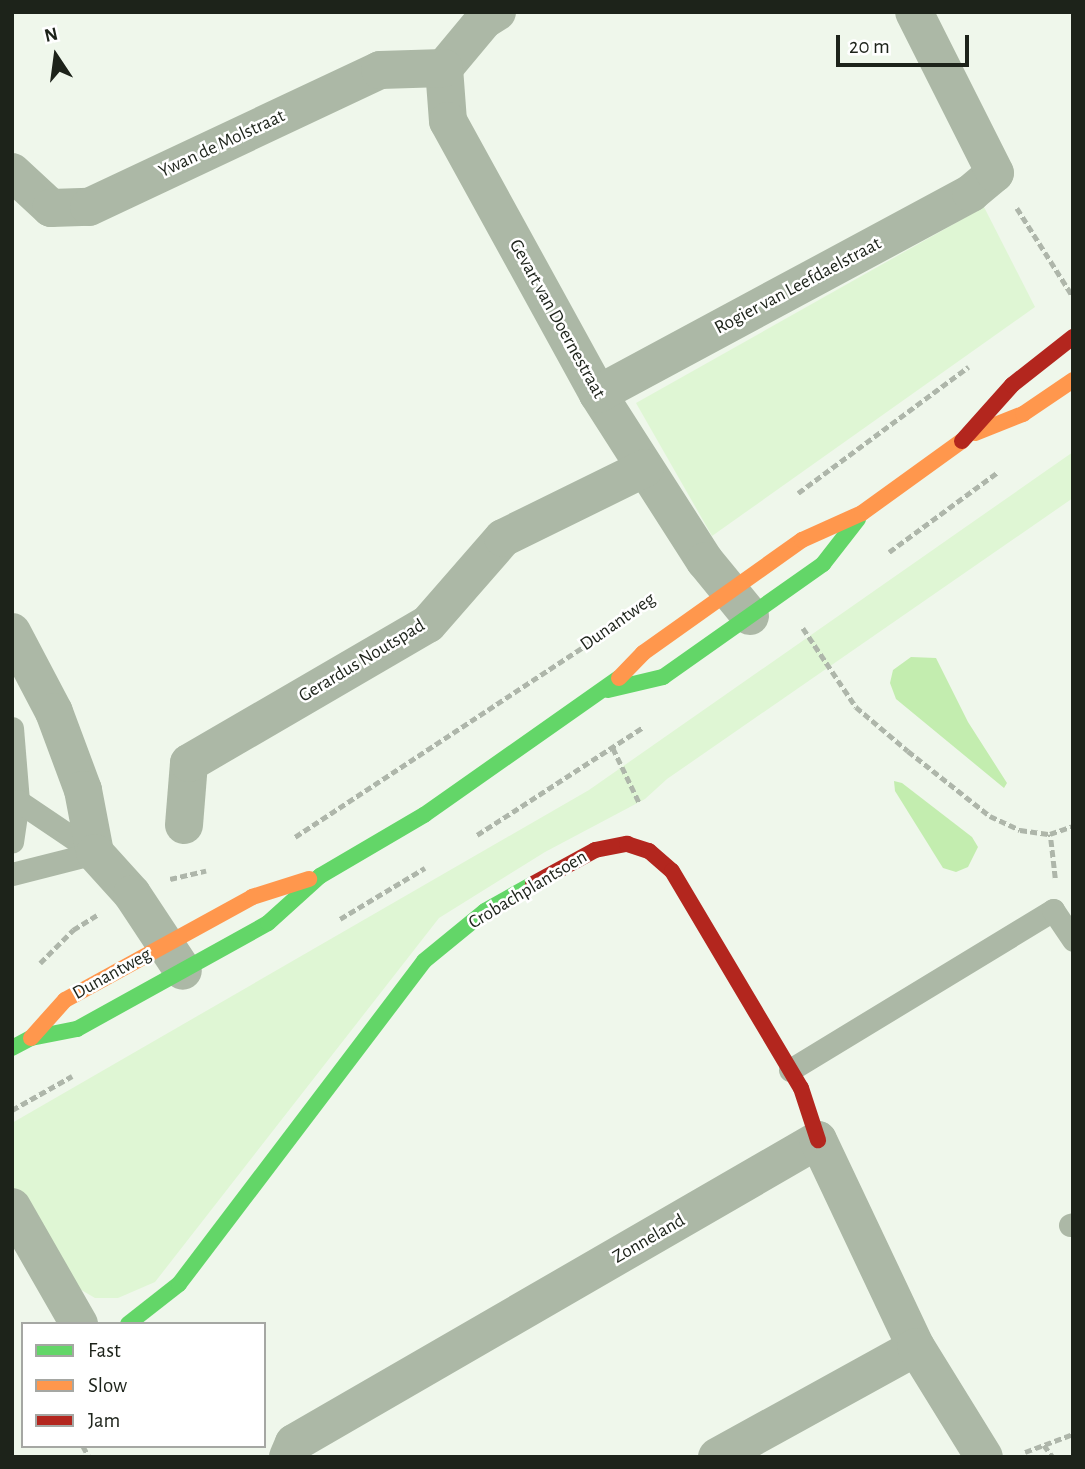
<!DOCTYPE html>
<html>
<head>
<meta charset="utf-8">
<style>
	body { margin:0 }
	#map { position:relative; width:1085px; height:1469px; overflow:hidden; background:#eff7eb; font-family:"Alegreya Sans",sans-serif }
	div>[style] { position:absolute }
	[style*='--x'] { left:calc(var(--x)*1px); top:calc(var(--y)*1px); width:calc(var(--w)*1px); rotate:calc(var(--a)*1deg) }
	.green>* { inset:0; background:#dff6d4 }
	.water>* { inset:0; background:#c3edaf }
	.path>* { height:4.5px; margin-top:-2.25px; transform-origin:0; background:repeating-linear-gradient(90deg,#aeb6aa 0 7px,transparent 0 10.5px) }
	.lane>* { height:23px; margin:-11.5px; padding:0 11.5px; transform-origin:11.5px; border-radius:11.5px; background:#acb8a6 }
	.street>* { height:38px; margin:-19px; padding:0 19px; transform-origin:19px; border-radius:19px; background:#acb8a6 }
	.fast>* { height:16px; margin:-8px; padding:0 8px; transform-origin:8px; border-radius:8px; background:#63d668 }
	.slow>* { height:16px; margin:-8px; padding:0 8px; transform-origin:8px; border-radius:8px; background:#ff974d }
	.jam>* { height:16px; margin:-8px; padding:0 8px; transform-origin:8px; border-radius:8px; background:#b3261e }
	span { translate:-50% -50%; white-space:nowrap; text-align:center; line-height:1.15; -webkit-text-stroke:5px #fff; paint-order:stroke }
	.street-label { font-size:19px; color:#1d231a }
	.frame { position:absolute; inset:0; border:14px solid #1d231a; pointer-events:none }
	.legend { position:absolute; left:21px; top:1322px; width:245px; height:126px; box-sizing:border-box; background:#fff; border:2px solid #a5a7a3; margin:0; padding:9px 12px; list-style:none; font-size:21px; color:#1d231a }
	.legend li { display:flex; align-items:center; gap:14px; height:35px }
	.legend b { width:35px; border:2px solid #a5a7a3 }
	.north { position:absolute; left:21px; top:21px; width:70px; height:70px; -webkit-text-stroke:5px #fff; paint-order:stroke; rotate:347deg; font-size:19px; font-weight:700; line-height:28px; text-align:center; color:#1d231a }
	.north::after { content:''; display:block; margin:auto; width:24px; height:32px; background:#1d231a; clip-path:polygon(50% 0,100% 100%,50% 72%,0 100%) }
	.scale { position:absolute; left:836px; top:35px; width:133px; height:32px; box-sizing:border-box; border:4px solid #1d231a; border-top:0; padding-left:9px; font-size:21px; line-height:24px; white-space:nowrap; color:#1d231a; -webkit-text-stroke:5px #fff; paint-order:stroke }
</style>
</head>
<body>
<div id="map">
	<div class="green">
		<div style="clip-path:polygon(984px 207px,1035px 307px,712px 536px,636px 403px)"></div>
		<div style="clip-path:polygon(1073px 452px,1073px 498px,667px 779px,645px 799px,545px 852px,439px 918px,155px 1282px,118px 1298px,95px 1298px,71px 1284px,12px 1185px,12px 1123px,589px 790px)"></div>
	</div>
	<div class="water">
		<div style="clip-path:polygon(911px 657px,936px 658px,968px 722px,1007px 783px,1004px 788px,896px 699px,890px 683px,893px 670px)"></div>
		<div style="clip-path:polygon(894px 781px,902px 783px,972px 837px,978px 847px,968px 867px,956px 872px,943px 868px,895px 791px)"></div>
	</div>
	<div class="path">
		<div style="--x:1017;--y:208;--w:103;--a:57.7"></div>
		<div style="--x:798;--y:493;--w:212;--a:-36.5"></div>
		<div style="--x:889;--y:552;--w:135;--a:-36.3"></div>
		<div style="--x:803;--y:628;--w:95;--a:56.1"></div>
		<div style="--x:856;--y:707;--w:68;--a:40.2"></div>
		<div style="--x:908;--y:751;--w:105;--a:38.4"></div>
		<div style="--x:990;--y:816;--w:33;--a:25"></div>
		<div style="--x:1020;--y:830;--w:30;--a:8"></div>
		<div style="--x:613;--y:748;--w:62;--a:64.3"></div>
		<div style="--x:477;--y:835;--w:198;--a:-33"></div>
		<div style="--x:295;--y:837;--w:359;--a:-33.4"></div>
		<div style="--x:1055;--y:878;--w:44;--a:-96.5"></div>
		<div style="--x:1050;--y:834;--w:24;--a:-19"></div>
		<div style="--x:170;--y:879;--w:37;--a:-13"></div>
		<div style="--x:340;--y:919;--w:99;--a:-31"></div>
		<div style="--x:40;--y:963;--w:47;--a:-45"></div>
		<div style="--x:73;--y:930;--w:28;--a:-32"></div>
		<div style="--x:12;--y:1110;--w:69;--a:-29.5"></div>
		<div style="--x:1044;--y:1445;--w:15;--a:53"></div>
		<div style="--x:83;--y:1446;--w:13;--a:61"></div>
		<div style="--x:1025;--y:1452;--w:51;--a:-20.6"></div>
	</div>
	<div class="lane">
		<div style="--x:12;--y:728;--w:73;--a:85.3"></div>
		<div style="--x:18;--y:801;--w:41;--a:98.3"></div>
		<div style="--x:18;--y:801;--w:93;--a:34"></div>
		<div style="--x:12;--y:874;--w:86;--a:-14.2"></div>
		<div style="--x:790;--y:1070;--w:308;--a:-31.3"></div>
		<div style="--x:1053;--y:910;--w:36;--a:56"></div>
		<div style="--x:1070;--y:1225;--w:3;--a:-18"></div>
	</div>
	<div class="street">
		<div style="--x:497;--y:12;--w:15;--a:148"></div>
		<div style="--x:484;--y:20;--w:62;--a:129.8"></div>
		<div style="--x:444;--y:68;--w:53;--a:85.7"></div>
		<div style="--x:448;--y:121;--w:311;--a:61.2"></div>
		<div style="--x:598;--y:394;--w:198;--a:57.4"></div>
		<div style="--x:705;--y:561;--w:71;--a:50.7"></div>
		<div style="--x:12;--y:172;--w:53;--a:42.7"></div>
		<div style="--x:51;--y:208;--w:38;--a:-2"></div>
		<div style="--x:89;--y:207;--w:322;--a:-25.2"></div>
		<div style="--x:380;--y:70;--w:64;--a:-1.8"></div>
		<div style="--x:598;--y:394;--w:424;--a:-28.3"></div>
		<div style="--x:971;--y:193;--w:31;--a:-40"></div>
		<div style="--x:995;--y:173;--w:180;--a:-116.7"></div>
		<div style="--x:12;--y:632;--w:90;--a:62.3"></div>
		<div style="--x:54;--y:712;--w:83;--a:69.6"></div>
		<div style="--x:83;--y:790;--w:64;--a:79.2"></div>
		<div style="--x:95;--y:853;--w:55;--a:47.9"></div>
		<div style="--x:132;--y:894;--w:92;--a:56.5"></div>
		<div style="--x:184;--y:825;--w:62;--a:-85.4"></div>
		<div style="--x:189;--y:763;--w:276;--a:-30.2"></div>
		<div style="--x:428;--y:624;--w:114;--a:-48.9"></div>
		<div style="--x:503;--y:538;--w:158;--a:-26.2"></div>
		<div style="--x:12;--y:1207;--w:135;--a:60.2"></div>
		<div style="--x:288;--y:1457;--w:15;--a:-67"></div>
		<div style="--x:294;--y:1443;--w:605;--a:-30.04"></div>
		<div style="--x:818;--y:1140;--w:229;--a:64.7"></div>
		<div style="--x:717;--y:1457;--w:227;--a:-28.9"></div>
		<div style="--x:916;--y:1347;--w:129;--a:58.3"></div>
	</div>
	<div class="fast">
		<div style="--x:608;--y:690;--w:57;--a:-13.3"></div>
		<div style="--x:663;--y:677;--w:196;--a:-35.2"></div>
		<div style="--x:823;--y:564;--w:57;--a:-52.1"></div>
		<div style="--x:12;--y:1048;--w:21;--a:-28"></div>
		<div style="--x:31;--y:1038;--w:47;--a:-11.1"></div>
		<div style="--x:77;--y:1029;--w:218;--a:-29"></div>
		<div style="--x:268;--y:923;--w:70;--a:-42.1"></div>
		<div style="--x:320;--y:876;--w:121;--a:-30.4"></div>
		<div style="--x:424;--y:815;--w:238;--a:-35.1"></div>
		<div style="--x:128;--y:1324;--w:65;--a:-38.1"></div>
		<div style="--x:179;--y:1284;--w:405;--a:-52.8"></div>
		<div style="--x:424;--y:961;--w:79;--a:-39.3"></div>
		<div style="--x:485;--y:911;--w:55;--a:-29.4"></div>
	</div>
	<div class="slow">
		<div style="--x:975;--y:433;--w:52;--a:-21.6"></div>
		<div style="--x:1023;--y:414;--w:60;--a:-34.2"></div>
		<div style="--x:619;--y:678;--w:35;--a:-46"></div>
		<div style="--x:643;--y:653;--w:195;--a:-35.4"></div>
		<div style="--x:802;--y:540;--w:66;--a:-24.2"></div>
		<div style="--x:862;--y:513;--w:123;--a:-35.8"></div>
		<div style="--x:31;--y:1038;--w:51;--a:-48.2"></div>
		<div style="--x:65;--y:1000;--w:213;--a:-28.8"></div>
		<div style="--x:252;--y:897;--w:60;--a:-17.5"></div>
	</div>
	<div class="jam">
		<div style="--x:962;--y:441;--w:75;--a:-48.2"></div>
		<div style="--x:1012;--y:385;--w:78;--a:-38.2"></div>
		<div style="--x:533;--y:884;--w:71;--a:-28.7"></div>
		<div style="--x:595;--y:850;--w:33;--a:-11"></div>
		<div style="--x:627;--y:844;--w:23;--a:18"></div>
		<div style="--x:649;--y:851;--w:30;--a:41"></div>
		<div style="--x:672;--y:871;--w:252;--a:59.3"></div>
		<div style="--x:801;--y:1088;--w:55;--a:71.9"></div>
	</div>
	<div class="street-label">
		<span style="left:222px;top:144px;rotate:-25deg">Ywan de Molstraat</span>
		<span style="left:798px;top:286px;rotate:-28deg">Rogier van Leefdaelstraat</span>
		<span style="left:557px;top:319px;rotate:61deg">Gevart van Doernestraat</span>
		<span style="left:618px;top:622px;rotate:-35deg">Dunantweg</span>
		<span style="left:362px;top:661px;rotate:-31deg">Gerardus Noutspad</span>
		<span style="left:528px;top:890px;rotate:-31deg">Crobachplantsoen</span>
		<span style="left:112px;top:974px;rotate:-29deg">Dunantweg</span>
		<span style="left:649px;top:1239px;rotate:-30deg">Zonneland</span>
	</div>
	<div class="frame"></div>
	<ul class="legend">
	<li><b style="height:9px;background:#63d668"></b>Fast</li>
	<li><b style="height:9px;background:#ff974d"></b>Slow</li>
	<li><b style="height:9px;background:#b3261e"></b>Jam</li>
	</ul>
	<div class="north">N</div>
	<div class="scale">20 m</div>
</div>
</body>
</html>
